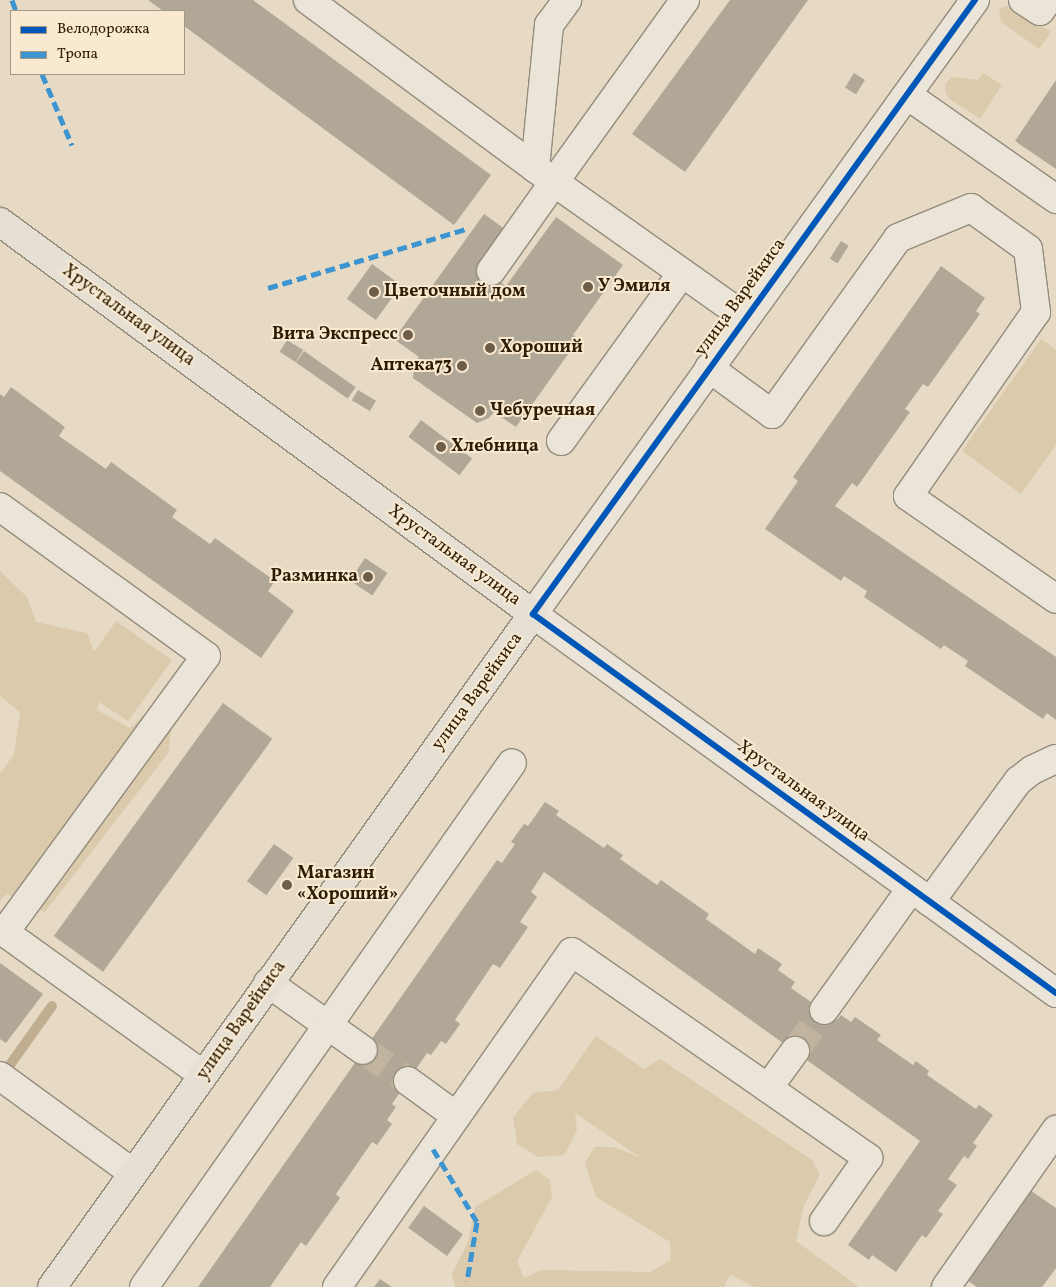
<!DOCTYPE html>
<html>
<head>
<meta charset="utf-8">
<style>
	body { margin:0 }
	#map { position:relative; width:1056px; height:1287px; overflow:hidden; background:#e6dac4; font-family:Vollkorn,serif }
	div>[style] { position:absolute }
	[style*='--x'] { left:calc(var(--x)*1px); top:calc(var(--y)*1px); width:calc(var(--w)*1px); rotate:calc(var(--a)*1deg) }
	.green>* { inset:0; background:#dbcaac }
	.stream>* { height:10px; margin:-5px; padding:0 5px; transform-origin:5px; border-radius:5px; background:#c1ae90 }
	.building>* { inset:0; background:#b0a797; transform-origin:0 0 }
	.minor-tunnel>* { height:28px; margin-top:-14px; transform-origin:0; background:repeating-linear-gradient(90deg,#c1b49e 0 28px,transparent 0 42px) }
	.roads { filter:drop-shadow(1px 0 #948b7b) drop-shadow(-1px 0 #948b7b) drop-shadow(0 1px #948b7b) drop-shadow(0 -1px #948b7b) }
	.minor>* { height:28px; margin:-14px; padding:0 14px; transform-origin:14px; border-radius:14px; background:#eae4d9 }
	.major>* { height:28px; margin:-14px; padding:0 14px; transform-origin:14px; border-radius:14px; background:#e6dfd3 }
	.quiet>* { height:5px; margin-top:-2.5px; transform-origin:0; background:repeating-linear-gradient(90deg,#3c94d1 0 10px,transparent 0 15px) }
	.cycleway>* { height:6px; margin:-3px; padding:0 3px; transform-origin:3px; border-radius:3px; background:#0057b8 }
	.dots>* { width:14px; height:14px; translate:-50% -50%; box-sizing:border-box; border:2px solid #f8e9d0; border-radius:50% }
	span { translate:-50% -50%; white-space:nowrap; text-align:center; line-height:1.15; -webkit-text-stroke:4px #f8e9d0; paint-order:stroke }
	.poi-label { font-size:18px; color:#2e1c05; font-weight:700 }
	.left { translate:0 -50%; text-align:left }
	.right { translate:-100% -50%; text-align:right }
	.street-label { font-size:18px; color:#2e1c05 }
	.legend { position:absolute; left:10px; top:10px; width:175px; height:65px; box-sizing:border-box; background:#f8e9d0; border:1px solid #a7977f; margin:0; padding:6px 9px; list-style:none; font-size:15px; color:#2e1c05 }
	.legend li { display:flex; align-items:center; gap:10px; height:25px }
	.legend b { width:25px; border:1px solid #a7977f }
</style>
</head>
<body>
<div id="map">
	<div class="green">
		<div style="clip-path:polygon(1005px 6px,1017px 10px,1051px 32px,1039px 49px,1001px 22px,999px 10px)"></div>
		<div style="clip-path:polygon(983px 73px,1002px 85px,980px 119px,951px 100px,946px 94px,945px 84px,952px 77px,978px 80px)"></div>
		<div style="clip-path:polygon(1041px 339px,1056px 350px,1056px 445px,1021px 494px,962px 451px)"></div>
		<div style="clip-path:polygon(0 571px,27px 597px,36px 622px,87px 633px,94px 652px,116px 621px,172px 660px,128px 721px,99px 702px,97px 710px,130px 728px,160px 700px,172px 716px,169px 752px,45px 912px,7px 894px,0 901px,0 774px,14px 754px,20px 712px,0 696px)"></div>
		<div style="clip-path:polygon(596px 1036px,644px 1069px,660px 1059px,812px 1160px,820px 1175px,804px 1205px,796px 1241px,859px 1287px,754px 1287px,730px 1274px,724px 1287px,455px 1287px,452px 1273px,468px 1242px,475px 1207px,536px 1170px,550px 1180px,552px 1197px,517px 1261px,524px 1278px,540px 1270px,650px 1272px,671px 1260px,670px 1242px,596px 1197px,585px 1163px,595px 1147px,614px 1147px,641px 1158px,575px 1113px,577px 1130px,564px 1155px,538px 1157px,517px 1144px,513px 1117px,533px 1093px,558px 1090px)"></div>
	</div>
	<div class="stream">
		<div style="--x:2;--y:1076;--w:86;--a:-54.5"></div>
	</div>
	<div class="building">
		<div style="clip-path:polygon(148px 0,253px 0,491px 175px,454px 225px,184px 26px,184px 11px,163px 11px)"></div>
		<div style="clip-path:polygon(730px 0,808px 0,685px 172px,632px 134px)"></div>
		<div style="left:854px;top:73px;width:13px;height:17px;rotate:32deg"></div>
		<div style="clip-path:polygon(1056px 80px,1056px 169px,1015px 141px)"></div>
		<div style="clip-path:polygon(484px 214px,509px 232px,482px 270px,506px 286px,556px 217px,623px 265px,573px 335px,579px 339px,516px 427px,494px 412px,489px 418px,477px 423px,413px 378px,414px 364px,419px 357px,394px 339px)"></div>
		<div style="left:841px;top:241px;width:9px;height:21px;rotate:32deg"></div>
		<div style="left:372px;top:264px;width:36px;height:43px;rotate:36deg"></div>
		<div style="clip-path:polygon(941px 266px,985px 298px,976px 311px,980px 314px,928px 387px,923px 384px,905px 409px,910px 412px,857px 487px,852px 483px,835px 506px,1056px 657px,1056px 720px,1047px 713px,1043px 719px,965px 666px,968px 661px,944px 645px,941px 649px,864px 597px,867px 591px,844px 576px,841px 581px,765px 529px,798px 481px,793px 477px)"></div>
		<div style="left:287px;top:340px;width:19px;height:14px;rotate:32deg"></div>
		<div style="left:304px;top:351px;width:63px;height:14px;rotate:35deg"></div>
		<div style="clip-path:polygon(11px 387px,65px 427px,59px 436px,106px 469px,111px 462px,177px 510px,172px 517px,210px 544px,215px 538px,275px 581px,268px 591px,294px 611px,261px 658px,0 471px,0 394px,4px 397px)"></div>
		<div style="left:358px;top:390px;width:21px;height:12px;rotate:31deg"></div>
		<div style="left:421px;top:420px;width:64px;height:21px;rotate:37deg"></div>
		<div style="left:365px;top:558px;width:27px;height:27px;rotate:34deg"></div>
		<div style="left:223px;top:703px;width:61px;height:288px;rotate:36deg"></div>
		<div style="clip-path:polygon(545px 802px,559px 811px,556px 815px,604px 848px,607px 844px,623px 855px,620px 859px,657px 885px,661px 880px,709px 914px,706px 919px,755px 954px,758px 948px,782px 964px,778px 970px,795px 982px,791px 988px,837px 1020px,841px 1015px,851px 1022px,855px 1017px,881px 1035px,877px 1040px,913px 1065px,916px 1061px,929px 1071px,927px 1075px,976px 1109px,979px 1105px,993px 1115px,973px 1143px,977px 1146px,968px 1159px,964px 1156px,948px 1179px,957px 1185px,938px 1211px,943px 1214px,926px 1238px,922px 1235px,896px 1272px,872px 1255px,869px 1260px,848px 1245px,920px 1141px,544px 872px,531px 892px,537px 897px,520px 922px,528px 927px,500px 968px,493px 964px,455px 1020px,460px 1024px,446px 1044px,441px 1041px,431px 1055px,427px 1053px,392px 1104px,396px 1107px,387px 1120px,392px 1124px,377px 1145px,372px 1142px,336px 1194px,340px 1198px,306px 1246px,301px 1242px,270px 1287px,198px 1287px,497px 860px,502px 863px,515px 844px,511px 842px,524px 824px,528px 826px)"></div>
		<div style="left:274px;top:844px;width:24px;height:46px;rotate:36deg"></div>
		<div style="clip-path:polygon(0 963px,43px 994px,6px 1043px,0 1039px)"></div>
		<div style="clip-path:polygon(1027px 1188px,1056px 1208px,1056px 1268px,1042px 1287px,977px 1287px,964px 1278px)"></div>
		<div style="left:424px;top:1206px;width:48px;height:27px;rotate:36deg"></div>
		<div style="clip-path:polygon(380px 1279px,392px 1287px,374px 1287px)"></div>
	</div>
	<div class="minor-tunnel">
		<div style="--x:363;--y:1050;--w:55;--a:34.6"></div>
		<div style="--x:795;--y:1051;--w:50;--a:-54.7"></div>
	</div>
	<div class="roads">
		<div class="minor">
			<div style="--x:308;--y:0;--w:306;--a:36.5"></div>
			<div style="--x:554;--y:182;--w:109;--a:125.3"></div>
			<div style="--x:685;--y:0;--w:224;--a:125.7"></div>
			<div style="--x:554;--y:182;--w:234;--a:35.3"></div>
			<div style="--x:975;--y:0;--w:757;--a:125.75"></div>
			<div style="--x:533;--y:614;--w:646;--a:35.93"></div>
			<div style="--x:1023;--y:0;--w:20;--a:33"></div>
			<div style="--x:1040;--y:11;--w:14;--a:-54"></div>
			<div style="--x:907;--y:95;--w:182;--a:34.9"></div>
			<div style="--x:535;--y:168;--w:144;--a:-84.4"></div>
			<div style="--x:549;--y:25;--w:31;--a:-54"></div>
			<div style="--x:709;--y:368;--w:78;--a:36.1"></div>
			<div style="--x:772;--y:414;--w:216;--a:-54.4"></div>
			<div style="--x:898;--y:238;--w:79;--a:-22.3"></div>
			<div style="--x:971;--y:208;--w:70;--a:35.7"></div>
			<div style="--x:1028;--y:249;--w:64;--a:82.8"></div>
			<div style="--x:1036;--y:312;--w:224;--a:124.8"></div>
			<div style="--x:908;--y:496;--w:180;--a:34.8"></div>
			<div style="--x:561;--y:441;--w:207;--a:-54.2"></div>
			<div style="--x:0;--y:507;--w:254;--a:35.9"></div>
			<div style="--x:206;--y:656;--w:341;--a:126.1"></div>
			<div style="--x:930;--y:902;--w:150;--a:-54"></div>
			<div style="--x:1018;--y:781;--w:18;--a:-38"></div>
			<div style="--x:1032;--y:770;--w:26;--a:-25"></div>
			<div style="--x:0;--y:929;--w:250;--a:35.7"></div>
			<div style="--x:268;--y:983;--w:116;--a:35.2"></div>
			<div style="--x:824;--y:1010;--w:149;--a:-54.3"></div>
			<div style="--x:0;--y:1076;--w:165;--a:36.1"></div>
			<div style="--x:408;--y:1081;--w:59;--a:36.1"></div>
			<div style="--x:768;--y:1088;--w:46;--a:-53.9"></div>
			<div style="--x:144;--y:1287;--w:640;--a:-54.92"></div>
			<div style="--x:337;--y:1287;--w:409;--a:-55"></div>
			<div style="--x:572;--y:952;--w:361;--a:34.8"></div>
			<div style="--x:868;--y:1158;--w:77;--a:124.9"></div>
			<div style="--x:946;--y:1287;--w:192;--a:-55"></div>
		</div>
		<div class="major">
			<div style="--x:0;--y:222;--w:662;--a:36.33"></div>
			<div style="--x:533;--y:614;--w:827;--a:125.55"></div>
		</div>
	</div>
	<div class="quiet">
		<div style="--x:12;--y:0;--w:12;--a:70"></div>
		<div style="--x:42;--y:74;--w:77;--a:67.1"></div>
		<div style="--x:268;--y:288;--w:207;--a:-16.6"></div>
		<div style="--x:433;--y:1149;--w:85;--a:58.9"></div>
		<div style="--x:477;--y:1222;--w:60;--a:99.6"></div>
	</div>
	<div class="cycleway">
		<div style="--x:975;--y:0;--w:757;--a:125.75"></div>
		<div style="--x:533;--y:614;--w:646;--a:35.93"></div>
	</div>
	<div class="dots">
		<div style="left:588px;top:287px;background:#6e5e48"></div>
		<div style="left:374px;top:292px;background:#6e5e48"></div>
		<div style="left:408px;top:335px;background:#6e5e48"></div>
		<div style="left:490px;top:348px;background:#6e5e48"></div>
		<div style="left:462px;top:366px;background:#6e5e48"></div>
		<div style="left:480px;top:411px;background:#6e5e48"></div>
		<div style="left:441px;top:447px;background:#6e5e48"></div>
		<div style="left:368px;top:577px;background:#6e5e48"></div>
		<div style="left:287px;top:885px;background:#6e5e48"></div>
	</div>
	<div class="poi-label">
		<span class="left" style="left:598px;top:287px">У Эмиля</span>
		<span class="left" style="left:384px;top:292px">Цветочный дом</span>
		<span class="right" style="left:398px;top:335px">Вита Экспресс</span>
		<span class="left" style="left:500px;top:348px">Хороший</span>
		<span class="right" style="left:452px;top:366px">Аптека73</span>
		<span class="left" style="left:490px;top:411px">Чебуречная</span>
		<span class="left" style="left:451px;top:447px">Хлебница</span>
		<span class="right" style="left:358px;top:577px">Разминка</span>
		<span class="left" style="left:297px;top:885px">Магазин<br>«Хороший»</span>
	</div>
	<div class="street-label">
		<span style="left:741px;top:298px;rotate:-54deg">улица Варейкиса</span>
		<span style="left:128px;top:316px;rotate:36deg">Хрустальная улица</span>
		<span style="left:454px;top:556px;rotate:36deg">Хрустальная улица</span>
		<span style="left:478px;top:692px;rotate:-54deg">улица Варейкиса</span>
		<span style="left:803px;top:792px;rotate:36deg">Хрустальная улица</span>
		<span style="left:242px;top:1021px;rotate:-55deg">улица Варейкиса</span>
	</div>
	<ul class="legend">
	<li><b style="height:6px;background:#0057b8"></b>Велодорожка</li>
	<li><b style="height:6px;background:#3c94d1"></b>Тропа</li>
	</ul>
</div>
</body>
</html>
